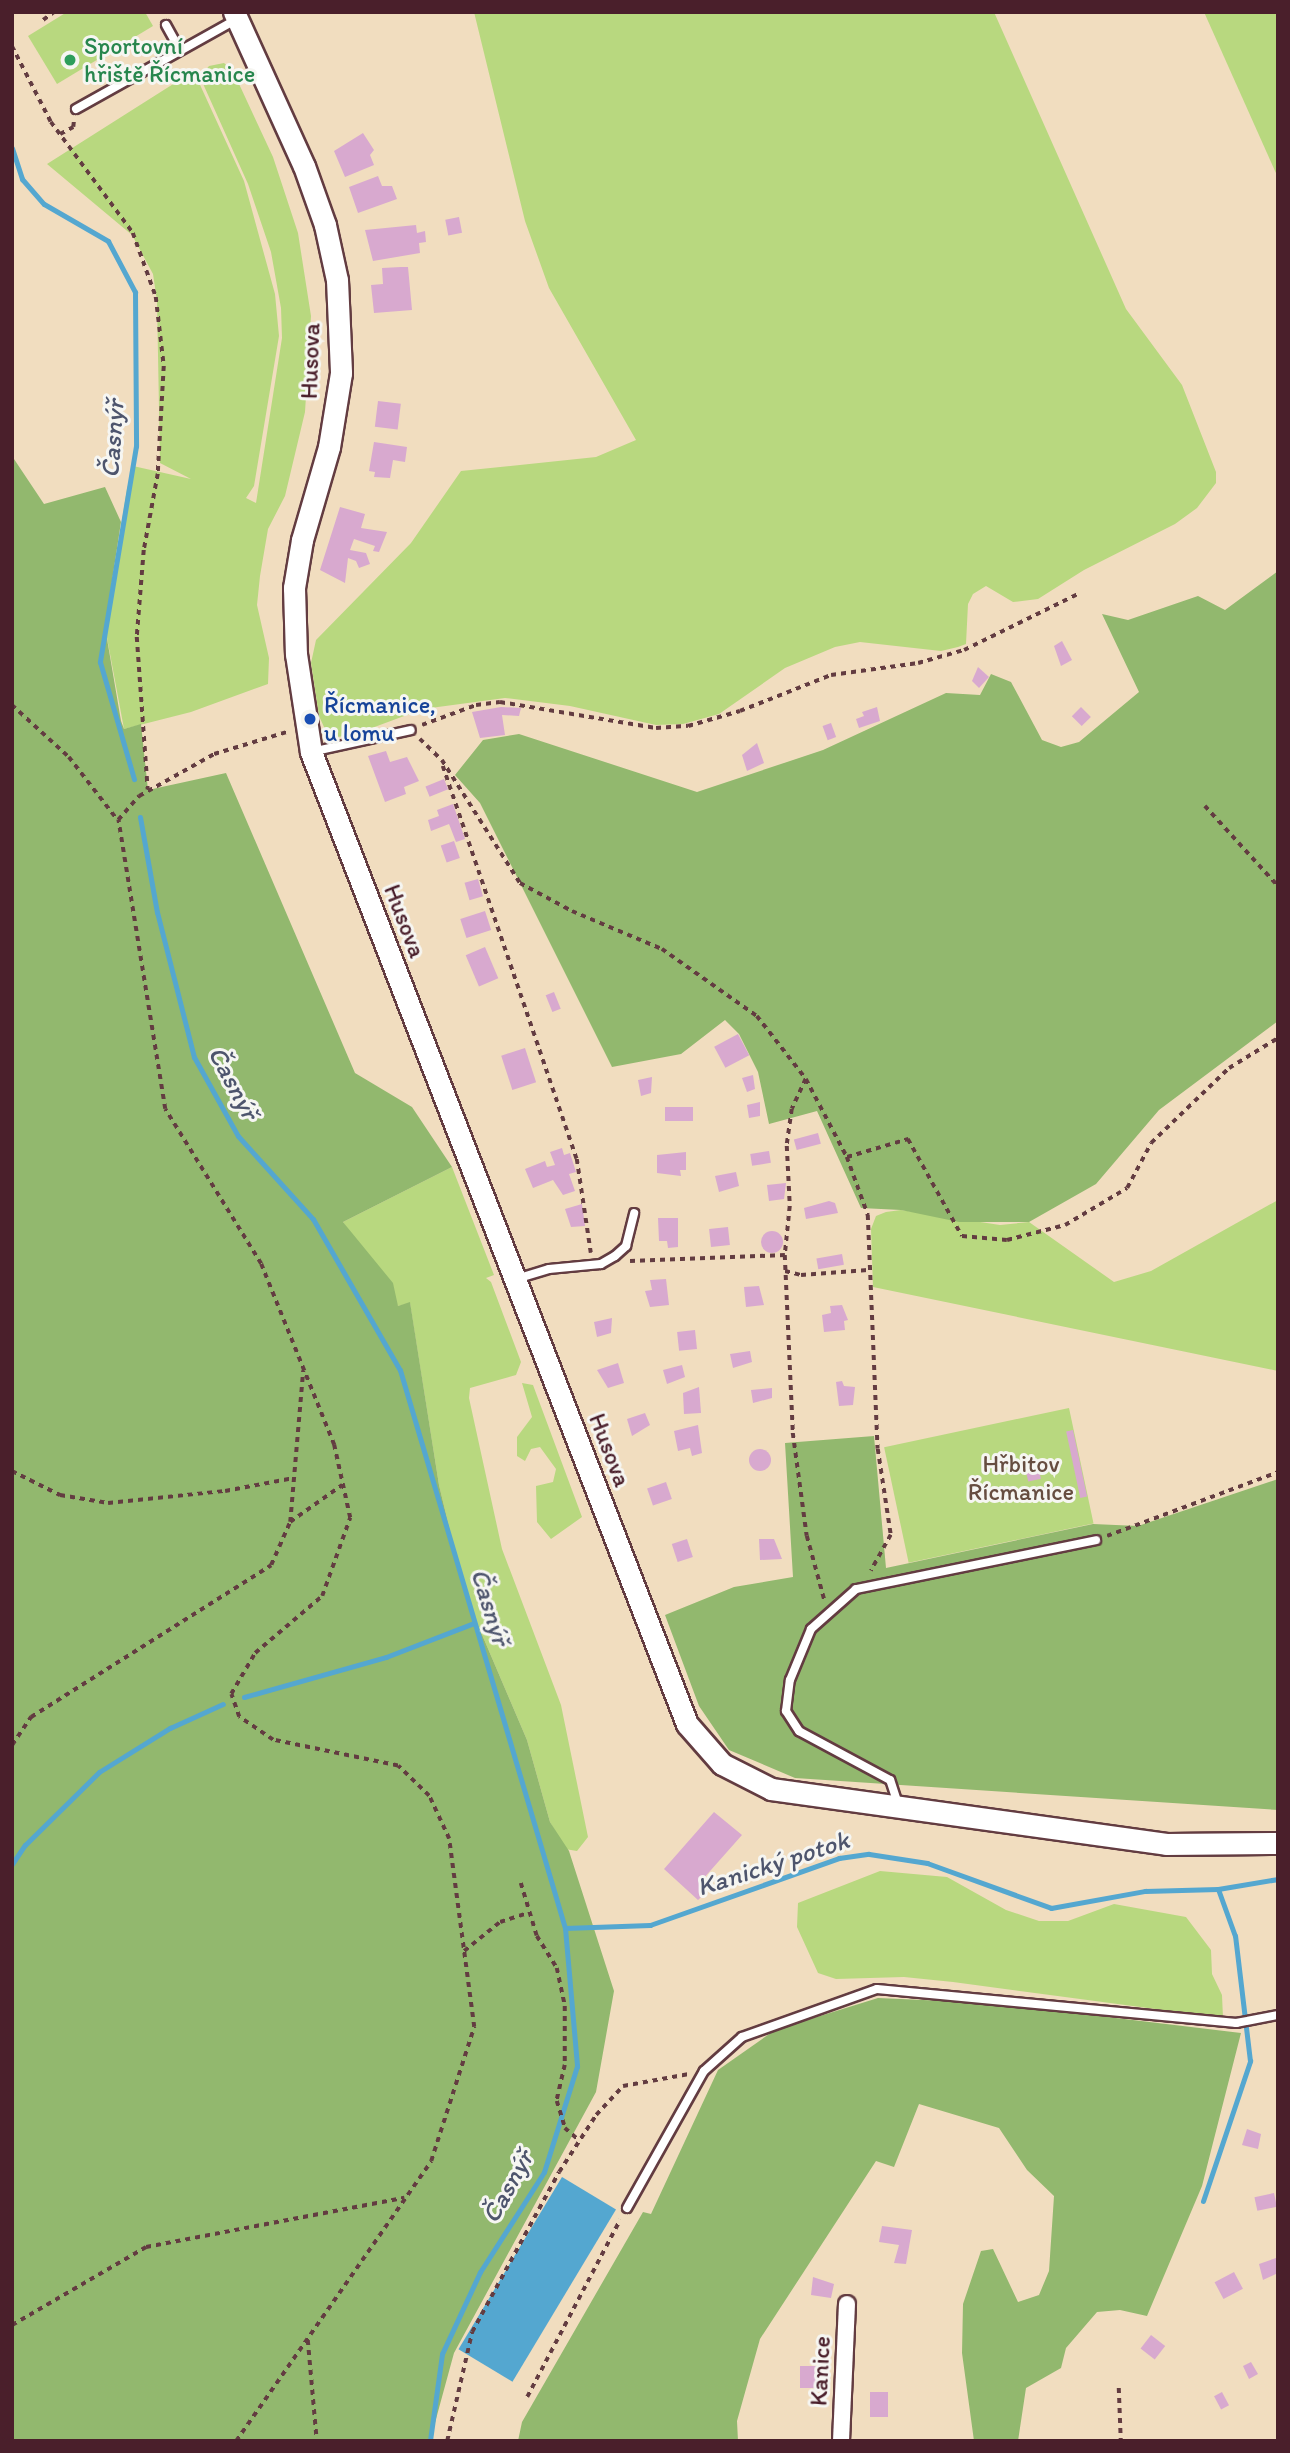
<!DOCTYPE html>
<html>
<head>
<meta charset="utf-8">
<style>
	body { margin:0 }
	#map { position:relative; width:1290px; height:2453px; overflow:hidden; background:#f1ddbf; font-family:Itim,sans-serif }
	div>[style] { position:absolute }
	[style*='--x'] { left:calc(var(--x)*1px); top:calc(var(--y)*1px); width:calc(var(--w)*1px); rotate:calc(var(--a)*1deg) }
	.green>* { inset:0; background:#b8d87f; transform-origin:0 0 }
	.forest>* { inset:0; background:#92b86e }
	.water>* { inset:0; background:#54a7d0; transform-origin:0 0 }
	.stream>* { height:5px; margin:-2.5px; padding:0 2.5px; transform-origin:2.5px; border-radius:2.5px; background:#54a7d0 }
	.building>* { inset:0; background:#d8a9cf; transform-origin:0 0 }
	.round { border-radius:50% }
	.path>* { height:3.5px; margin-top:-1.75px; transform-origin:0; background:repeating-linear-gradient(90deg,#633c41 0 5px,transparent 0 10px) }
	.roads { filter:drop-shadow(2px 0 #633c41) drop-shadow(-2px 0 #633c41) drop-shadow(0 2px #633c41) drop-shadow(0 -2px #633c41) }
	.service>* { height:8px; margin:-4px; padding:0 4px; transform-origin:4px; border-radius:4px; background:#fff }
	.minor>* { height:16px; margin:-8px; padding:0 8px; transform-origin:8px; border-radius:8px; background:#fff }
	.secondary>* { height:21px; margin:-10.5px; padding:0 10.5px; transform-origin:10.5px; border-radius:10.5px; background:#fff }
	.dots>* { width:19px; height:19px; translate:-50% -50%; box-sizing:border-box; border:4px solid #f6f6f2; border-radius:50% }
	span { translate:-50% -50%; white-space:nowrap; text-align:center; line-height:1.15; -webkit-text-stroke:6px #f6f6f2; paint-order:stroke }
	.leisure-label { font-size:24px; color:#27864d }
	.left { translate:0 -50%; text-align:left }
	.street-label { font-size:24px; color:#4a1f2b }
	.transit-label { font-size:24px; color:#164399 }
	.park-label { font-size:24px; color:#664d40 }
	.water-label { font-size:26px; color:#4e556d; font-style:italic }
	.frame { position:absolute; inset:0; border:14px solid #4a1f2b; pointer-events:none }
</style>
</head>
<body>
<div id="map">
	<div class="green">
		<div style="clip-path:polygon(67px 12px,145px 12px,153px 26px,57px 84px,28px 36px)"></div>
		<div style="clip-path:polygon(474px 12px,994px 12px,1126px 309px,1182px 385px,1216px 472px,1216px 483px,1197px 508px,1175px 524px,1084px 570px,1038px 599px,1013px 602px,986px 586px,973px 594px,968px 604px,966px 644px,958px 647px,941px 651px,860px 642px,835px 647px,785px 668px,719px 714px,683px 724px,656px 725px,570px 706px,505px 698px,423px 709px,353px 735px,329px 738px,319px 716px,311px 663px,316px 640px,411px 543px,461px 471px,596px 457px,636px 440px,549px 288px,525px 221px)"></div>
		<div style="clip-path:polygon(1204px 12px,1278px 12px,1278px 177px,1275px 171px)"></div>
		<div style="clip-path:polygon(224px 63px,233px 71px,273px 157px,298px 233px,311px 316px,305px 412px,285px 496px,268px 529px,260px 576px,257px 605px,269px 658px,268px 684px,191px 712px,124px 729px,105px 627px,127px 489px,133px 466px,191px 479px,160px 463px,157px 301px,153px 274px,132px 235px,47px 164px,189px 74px,196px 76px,244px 181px,275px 294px,279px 336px,254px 486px,246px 498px,256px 503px,282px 338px,281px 308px,271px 252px,248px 184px,200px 77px,209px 66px)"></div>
		<div style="clip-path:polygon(452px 1167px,494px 1275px,486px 1278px,491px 1282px,521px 1362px,516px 1375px,470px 1388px,469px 1398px,502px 1549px,561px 1705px,588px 1837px,577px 1851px,565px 1849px,550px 1822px,527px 1740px,466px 1597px,439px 1485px,410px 1303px,398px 1306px,343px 1222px)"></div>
		<div style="clip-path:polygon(1278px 1200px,1278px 1371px,873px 1287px,871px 1229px,876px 1216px,886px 1212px,901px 1210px,1000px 1225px,1029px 1222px,1114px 1282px,1151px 1271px)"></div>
		<div style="clip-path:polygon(522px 1383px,533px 1385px,582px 1517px,551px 1539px,537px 1522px,536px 1486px,553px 1482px,556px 1469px,540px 1447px,531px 1449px,525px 1461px,517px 1456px,517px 1437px,532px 1417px)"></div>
		<div style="left:1069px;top:1408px;width:118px;height:189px;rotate:78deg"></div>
		<div style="clip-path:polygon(880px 1871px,947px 1877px,1006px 1910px,1039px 1921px,1068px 1921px,1114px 1904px,1186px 1917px,1211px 1950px,1212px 1974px,1222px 1995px,1223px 2018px,953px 1982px,904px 1977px,836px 1979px,818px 1973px,797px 1927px,798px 1903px)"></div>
	</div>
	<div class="forest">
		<div style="clip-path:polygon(12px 456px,44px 504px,105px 487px,121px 522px,105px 627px,121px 721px,124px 729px,141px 724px,148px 790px,226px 773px,355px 1073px,412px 1107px,452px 1167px,343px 1222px,393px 1283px,398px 1306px,410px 1302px,439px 1485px,466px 1597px,527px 1740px,550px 1822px,569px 1851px,614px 1991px,596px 2092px,454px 2353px,430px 2441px,12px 2441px)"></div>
		<div style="clip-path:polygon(1278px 571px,1278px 1021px,1159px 1110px,1096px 1184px,1029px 1222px,959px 1222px,901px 1210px,861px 1208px,817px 1111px,769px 1124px,758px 1072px,739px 1034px,725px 1020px,681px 1054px,612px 1067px,480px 803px,455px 775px,483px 740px,519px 734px,697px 792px,823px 750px,946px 693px,980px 695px,991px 674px,1011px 682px,1042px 740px,1061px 747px,1079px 742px,1139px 692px,1102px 614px,1128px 620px,1198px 596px,1225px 610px)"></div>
		<div style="clip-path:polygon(874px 1436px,886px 1568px,1093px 1524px,1138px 1526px,1278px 1479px,1278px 1810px,795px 1778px,729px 1750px,699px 1706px,665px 1615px,734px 1587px,793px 1577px,785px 1443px)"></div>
		<div style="clip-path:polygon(878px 1998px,991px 2003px,1241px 2033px,1202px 2186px,1147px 2316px,1120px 2310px,1097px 2312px,1066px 2348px,1061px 2368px,1026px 2388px,1018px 2441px,974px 2441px,962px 2353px,963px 2304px,981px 2251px,993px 2249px,1018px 2302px,1039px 2295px,1049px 2271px,1054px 2196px,1027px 2170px,999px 2128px,919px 2104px,894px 2167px,876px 2161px,760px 2339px,737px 2421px,738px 2441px,518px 2441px,522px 2422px,643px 2212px,651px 2214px,718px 2070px,775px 2030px)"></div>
	</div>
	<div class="water">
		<div style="left:562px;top:2177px;width:63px;height:201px;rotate:31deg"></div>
	</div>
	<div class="stream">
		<div style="--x:12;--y:148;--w:33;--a:72"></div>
		<div style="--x:22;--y:179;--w:33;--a:49"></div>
		<div style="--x:44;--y:204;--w:74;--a:30"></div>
		<div style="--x:108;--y:241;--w:58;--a:62.1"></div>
		<div style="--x:135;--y:292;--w:154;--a:89.6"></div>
		<div style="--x:136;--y:446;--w:219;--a:99.5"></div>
		<div style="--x:100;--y:662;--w:122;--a:73.8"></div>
		<div style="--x:140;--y:817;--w:97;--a:79.9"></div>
		<div style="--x:157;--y:912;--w:150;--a:75.7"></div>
		<div style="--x:194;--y:1057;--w:90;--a:60.9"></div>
		<div style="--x:238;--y:1136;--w:112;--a:47.9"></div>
		<div style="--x:313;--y:1219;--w:174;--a:60.1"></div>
		<div style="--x:400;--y:1370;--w:582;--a:73.53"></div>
		<div style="--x:565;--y:1928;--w:139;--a:85"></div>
		<div style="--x:577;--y:2066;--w:111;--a:107.3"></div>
		<div style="--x:544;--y:2172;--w:119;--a:122.6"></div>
		<div style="--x:480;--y:2272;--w:90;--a:114.9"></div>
		<div style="--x:442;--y:2354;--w:88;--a:97.9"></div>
		<div style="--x:244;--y:1697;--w:148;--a:-15.7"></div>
		<div style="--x:386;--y:1657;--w:94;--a:-21.1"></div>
		<div style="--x:12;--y:1864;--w:23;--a:-56"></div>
		<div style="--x:25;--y:1845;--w:104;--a:-44.6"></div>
		<div style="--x:99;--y:1772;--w:84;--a:-31.8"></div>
		<div style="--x:170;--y:1728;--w:58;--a:-24.4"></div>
		<div style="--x:565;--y:1928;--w:85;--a:-2"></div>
		<div style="--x:650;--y:1925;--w:201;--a:-19.5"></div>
		<div style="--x:839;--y:1858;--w:30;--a:-8"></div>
		<div style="--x:869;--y:1854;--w:59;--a:8.8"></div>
		<div style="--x:927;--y:1863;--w:132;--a:19.9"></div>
		<div style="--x:1051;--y:1908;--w:96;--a:-10.3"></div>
		<div style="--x:1145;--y:1891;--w:73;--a:-1.6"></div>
		<div style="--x:1218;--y:1889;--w:61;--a:-9.5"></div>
		<div style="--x:1203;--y:2201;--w:148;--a:-71.4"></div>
		<div style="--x:1250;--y:2061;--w:126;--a:-96.8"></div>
		<div style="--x:1235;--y:1936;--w:50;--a:-109.9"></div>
	</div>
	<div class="building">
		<div style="clip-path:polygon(363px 133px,374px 150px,370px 155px,374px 165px,345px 177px,334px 151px)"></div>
		<div style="clip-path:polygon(378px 176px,382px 186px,392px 186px,397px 199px,358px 213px,349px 187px)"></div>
		<div style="left:459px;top:217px;width:16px;height:14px;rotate:79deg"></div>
		<div style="clip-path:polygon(416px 225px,417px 233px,425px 231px,426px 242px,419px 243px,420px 253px,373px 261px,365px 230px)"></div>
		<div style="clip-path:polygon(401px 267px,408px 267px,412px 310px,374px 313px,371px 285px,383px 284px,382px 268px)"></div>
		<div style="left:378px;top:401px;width:23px;height:26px;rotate:7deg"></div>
		<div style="clip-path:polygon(374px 442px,407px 447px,405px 462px,393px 460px,390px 478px,374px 477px,375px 472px,369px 471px)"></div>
		<div style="clip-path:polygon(340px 507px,365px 514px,361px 528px,387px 532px,379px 552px,373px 551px,375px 546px,354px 539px,350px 550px,366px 553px,370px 564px,359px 568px,356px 561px,348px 558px,345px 583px,320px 570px)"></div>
		<div style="clip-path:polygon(1062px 641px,1072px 660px,1061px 666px,1054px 646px)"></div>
		<div style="clip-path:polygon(978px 667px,989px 677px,979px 688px,972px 681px)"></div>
		<div style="clip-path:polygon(501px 707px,521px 708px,519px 716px,502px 715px,505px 735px,480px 738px,472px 712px)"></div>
		<div style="clip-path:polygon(877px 707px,880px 721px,859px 728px,856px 719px,864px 716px,862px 712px)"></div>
		<div style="left:1081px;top:707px;width:14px;height:13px;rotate:45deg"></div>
		<div style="left:831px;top:723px;width:15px;height:9px;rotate:70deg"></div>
		<div style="clip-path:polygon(757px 743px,764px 763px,747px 771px,742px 755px)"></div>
		<div style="clip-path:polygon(386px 751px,390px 762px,407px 757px,419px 781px,404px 787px,406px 794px,385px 802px,368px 756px)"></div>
		<div style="left:444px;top:779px;width:11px;height:20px;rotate:68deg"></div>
		<div style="clip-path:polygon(453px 804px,465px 839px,456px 842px,449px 824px,431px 831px,428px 820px,439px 816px,437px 810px)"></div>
		<div style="left:454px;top:841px;width:18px;height:14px;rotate:71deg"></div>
		<div style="left:478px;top:879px;width:18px;height:14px;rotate:74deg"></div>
		<div style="left:485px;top:911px;width:20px;height:26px;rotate:72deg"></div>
		<div style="left:485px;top:947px;width:34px;height:21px;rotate:67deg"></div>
		<div style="left:554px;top:992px;width:18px;height:9px;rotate:68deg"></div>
		<div style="left:738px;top:1034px;width:24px;height:27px;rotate:62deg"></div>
		<div style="left:525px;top:1048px;width:36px;height:25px;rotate:72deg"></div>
		<div style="clip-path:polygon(753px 1075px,755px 1089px,747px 1092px,742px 1078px)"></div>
		<div style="clip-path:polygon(652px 1077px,651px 1093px,641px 1096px,638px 1080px)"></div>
		<div style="clip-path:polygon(760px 1102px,760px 1116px,749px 1118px,747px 1105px)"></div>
		<div style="left:665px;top:1107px;width:28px;height:14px"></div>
		<div style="left:818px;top:1133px;width:11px;height:25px;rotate:75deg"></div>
		<div style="clip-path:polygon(562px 1148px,564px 1155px,570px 1153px,576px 1172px,569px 1174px,575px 1191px,563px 1195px,553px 1180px,533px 1188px,525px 1169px,545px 1161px,547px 1167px,555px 1165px,550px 1152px)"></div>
		<div style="left:769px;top:1151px;width:12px;height:19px;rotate:81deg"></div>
		<div style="clip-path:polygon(686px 1152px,686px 1170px,680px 1170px,681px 1176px,657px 1173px,657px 1155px)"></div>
		<div style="clip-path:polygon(736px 1172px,739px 1186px,719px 1192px,715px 1176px)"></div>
		<div style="clip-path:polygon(786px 1183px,784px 1199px,769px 1201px,767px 1185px)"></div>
		<div style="clip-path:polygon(829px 1201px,835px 1203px,838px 1213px,806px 1219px,804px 1208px)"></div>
		<div style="clip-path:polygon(582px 1204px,585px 1226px,571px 1227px,565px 1209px)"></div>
		<div style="clip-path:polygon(658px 1218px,678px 1218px,678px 1247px,668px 1248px,667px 1241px,659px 1241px)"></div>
		<div style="left:728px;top:1227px;width:18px;height:19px;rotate:84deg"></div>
		<div class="round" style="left:761px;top:1231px;width:22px;height:22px"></div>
		<div style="left:842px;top:1254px;width:11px;height:26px;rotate:80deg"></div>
		<div style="clip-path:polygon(666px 1279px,669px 1305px,650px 1307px,645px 1291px,652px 1290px,650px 1280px)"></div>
		<div style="clip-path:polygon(759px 1286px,764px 1305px,746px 1307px,744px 1287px)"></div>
		<div style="clip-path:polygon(842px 1305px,848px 1320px,844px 1321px,845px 1330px,824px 1332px,822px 1315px,831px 1313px,830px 1306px)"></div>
		<div style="clip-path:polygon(612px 1318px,611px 1333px,597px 1337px,594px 1322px)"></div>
		<div style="left:695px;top:1330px;width:19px;height:18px;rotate:84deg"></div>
		<div style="clip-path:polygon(750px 1351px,752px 1362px,733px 1368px,730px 1354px)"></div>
		<div style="clip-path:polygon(618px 1363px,624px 1383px,608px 1388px,597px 1370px)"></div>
		<div style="clip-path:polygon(682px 1365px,685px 1377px,667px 1384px,663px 1370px)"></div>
		<div style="clip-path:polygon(842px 1381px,844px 1386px,855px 1387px,853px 1405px,839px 1406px,836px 1382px)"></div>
		<div style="clip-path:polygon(699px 1387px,701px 1413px,684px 1414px,683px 1393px)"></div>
		<div style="clip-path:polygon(772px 1388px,772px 1398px,753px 1403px,751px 1390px)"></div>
		<div style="clip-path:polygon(645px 1413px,650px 1425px,632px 1436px,627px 1419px)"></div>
		<div style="clip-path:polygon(698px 1425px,702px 1453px,692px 1456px,690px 1448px,678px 1451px,674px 1431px)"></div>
		<div style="left:1073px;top:1430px;width:68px;height:7px;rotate:78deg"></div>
		<div class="round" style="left:749px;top:1449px;width:22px;height:22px"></div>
		<div style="left:1038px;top:1466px;width:13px;height:13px;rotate:77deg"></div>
		<div style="left:666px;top:1482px;width:18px;height:20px;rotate:71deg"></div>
		<div style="left:687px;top:1539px;width:19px;height:16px;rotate:72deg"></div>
		<div style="clip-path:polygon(759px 1539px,774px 1539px,782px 1559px,760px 1560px)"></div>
		<div style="clip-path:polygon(714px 1812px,742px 1835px,703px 1879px,712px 1887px,698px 1900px,664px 1869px)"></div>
		<div style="clip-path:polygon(1247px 2129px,1261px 2134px,1258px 2149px,1242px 2145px)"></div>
		<div style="left:1274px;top:2193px;width:14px;height:20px;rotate:78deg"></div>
		<div style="clip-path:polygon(882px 2226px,912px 2230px,906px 2264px,894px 2263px,899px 2245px,879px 2242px)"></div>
		<div style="clip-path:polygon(1276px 2258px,1278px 2273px,1263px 2280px,1259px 2264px)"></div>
		<div style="left:1234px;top:2272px;width:19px;height:22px;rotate:62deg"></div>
		<div style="clip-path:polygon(813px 2277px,834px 2284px,831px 2298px,811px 2295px)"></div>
		<div style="left:1151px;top:2335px;width:18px;height:17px;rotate:38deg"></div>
		<div style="clip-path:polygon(1251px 2362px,1258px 2374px,1249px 2379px,1243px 2366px)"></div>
		<div style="left:800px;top:2366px;width:29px;height:22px"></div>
		<div style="left:870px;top:2392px;width:18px;height:25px"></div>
		<div style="left:1222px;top:2392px;width:15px;height:9px;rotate:62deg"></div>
	</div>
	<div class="path">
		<div style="--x:43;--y:20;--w:14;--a:-36"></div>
		<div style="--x:12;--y:46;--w:85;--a:62.8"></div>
		<div style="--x:51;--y:122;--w:138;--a:53.5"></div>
		<div style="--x:133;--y:233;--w:68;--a:70.2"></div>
		<div style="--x:156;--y:297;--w:69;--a:83.4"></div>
		<div style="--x:164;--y:366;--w:108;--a:93.2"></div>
		<div style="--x:158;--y:474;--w:77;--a:100.4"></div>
		<div style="--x:144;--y:550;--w:87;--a:94.6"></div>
		<div style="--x:137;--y:637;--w:153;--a:85.9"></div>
		<div style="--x:60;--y:134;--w:15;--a:-28"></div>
		<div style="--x:73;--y:127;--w:8;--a:-83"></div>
		<div style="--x:12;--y:705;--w:77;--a:42.4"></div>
		<div style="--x:69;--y:757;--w:78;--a:52.3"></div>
		<div style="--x:422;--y:725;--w:58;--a:-20.3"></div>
		<div style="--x:476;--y:705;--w:24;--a:-7"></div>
		<div style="--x:500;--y:702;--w:158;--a:9.5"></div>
		<div style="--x:656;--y:728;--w:32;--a:-4"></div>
		<div style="--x:688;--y:726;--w:54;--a:-16.1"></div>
		<div style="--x:740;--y:711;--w:98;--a:-21.6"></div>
		<div style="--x:831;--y:675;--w:88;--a:-7.9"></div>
		<div style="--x:918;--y:663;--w:48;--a:-15.8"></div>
		<div style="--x:964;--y:650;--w:129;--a:-26.2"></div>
		<div style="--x:420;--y:739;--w:30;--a:44"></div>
		<div style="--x:442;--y:760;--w:146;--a:57.6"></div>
		<div style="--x:520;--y:883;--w:59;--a:28.3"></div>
		<div style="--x:572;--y:911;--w:98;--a:22.9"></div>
		<div style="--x:662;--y:949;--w:116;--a:35.2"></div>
		<div style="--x:757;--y:1016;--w:80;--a:52.1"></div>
		<div style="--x:806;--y:1079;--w:88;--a:62.3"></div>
		<div style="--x:847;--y:1157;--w:64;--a:-16.4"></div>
		<div style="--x:908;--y:1139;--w:111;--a:60.9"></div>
		<div style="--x:962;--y:1236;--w:45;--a:5.1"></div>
		<div style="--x:1007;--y:1240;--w:60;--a:-14.5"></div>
		<div style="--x:1065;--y:1225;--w:72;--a:-30.8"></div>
		<div style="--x:1127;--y:1188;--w:51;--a:-61.9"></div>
		<div style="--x:1151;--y:1143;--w:108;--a:-43.9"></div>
		<div style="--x:1229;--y:1068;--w:57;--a:-31.5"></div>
		<div style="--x:443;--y:766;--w:415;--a:71.2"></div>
		<div style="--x:577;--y:1159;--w:95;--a:81.5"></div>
		<div style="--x:1205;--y:806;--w:108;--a:47.6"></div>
		<div style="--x:806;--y:1079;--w:33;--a:115"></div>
		<div style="--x:792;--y:1109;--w:37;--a:98"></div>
		<div style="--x:787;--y:1146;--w:60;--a:87.1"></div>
		<div style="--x:790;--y:1206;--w:49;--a:95.8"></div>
		<div style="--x:785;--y:1255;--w:178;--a:87.4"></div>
		<div style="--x:793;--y:1433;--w:104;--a:82.3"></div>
		<div style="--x:807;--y:1536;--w:68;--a:74.7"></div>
		<div style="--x:847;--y:1157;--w:62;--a:70.1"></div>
		<div style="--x:868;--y:1215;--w:234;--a:87.6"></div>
		<div style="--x:878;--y:1449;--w:87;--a:81.4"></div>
		<div style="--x:891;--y:1535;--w:41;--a:119.1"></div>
		<div style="--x:630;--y:1261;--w:155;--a:-2.2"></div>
		<div style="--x:785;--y:1271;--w:16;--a:14"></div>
		<div style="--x:801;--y:1275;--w:67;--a:-4.3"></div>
		<div style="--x:12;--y:1471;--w:54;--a:26.6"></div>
		<div style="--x:60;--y:1495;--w:49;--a:9.5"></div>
		<div style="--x:108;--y:1503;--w:118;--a:-5.9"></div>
		<div style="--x:225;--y:1491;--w:70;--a:-10.7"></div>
		<div style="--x:290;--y:1522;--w:64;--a:-35.4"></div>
		<div style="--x:1107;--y:1536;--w:183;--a:-20.5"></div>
		<div style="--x:12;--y:1745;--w:34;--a:-56"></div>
		<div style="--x:31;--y:1717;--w:284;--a:-32.3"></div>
		<div style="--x:271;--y:1565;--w:47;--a:-66.2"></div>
		<div style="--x:290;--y:1522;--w:152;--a:-85.1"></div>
		<div style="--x:521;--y:1883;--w:55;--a:73.2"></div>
		<div style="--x:537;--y:1936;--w:38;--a:58"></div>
		<div style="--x:557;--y:1968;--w:39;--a:78"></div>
		<div style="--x:565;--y:2006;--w:59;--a:90"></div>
		<div style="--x:565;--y:2065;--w:37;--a:103"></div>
		<div style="--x:557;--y:2101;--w:28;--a:73"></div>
		<div style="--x:565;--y:2128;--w:18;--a:41"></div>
		<div style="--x:464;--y:1951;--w:46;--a:-38.9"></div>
		<div style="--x:500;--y:1922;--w:28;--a:-18"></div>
		<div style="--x:12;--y:2325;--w:155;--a:-30.2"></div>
		<div style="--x:146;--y:2247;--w:263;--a:-10.8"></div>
		<div style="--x:308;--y:2340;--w:101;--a:84.9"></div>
		<div style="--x:1119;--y:2388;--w:53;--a:87.8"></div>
		<div style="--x:527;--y:2397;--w:200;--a:-62.3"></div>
		<div style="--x:236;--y:2441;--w:341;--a:-55.1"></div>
		<div style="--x:431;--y:2161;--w:141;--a:-72.2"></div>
		<div style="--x:474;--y:2027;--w:190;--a:-97.6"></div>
		<div style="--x:449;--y:1839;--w:47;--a:-114.9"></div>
		<div style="--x:429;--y:1796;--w:43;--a:-135.9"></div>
		<div style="--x:398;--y:1766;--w:128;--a:-168.3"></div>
		<div style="--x:273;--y:1740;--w:41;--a:-145.9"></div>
		<div style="--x:239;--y:1717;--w:24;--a:-109"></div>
		<div style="--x:231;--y:1694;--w:48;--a:-59.7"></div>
		<div style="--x:255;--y:1653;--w:88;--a:-40.4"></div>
		<div style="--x:322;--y:1596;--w:83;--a:-70.3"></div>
		<div style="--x:350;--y:1518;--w:75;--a:-102.4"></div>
		<div style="--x:334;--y:1445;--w:195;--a:-112"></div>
		<div style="--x:261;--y:1264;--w:182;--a:-121.8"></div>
		<div style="--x:165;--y:1109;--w:293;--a:-99.2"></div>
		<div style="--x:118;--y:820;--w:32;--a:-49"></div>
		<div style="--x:139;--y:796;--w:86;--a:-29.2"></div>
		<div style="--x:214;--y:754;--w:79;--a:-16.8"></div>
		<div style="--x:447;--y:2441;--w:112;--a:-77.1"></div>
		<div style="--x:472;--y:2332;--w:182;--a:-61.5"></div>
		<div style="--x:559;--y:2172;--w:68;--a:-57"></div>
		<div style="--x:596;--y:2115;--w:40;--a:-47"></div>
		<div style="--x:623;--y:2086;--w:67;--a:-10.3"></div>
	</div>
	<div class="roads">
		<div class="service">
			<div style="--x:166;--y:25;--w:29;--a:61"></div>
			<div style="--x:76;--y:109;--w:182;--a:-29.2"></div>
			<div style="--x:311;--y:752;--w:102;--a:-12.4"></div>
			<div style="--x:516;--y:1279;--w:34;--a:-17"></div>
			<div style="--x:549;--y:1269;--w:52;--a:-5.5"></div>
			<div style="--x:601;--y:1264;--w:16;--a:-30"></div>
			<div style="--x:615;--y:1256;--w:15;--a:-42"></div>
			<div style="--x:626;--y:1246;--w:34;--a:-76"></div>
			<div style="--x:898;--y:1804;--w:25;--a:-108"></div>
			<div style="--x:890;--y:1780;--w:103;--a:-151.7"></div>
			<div style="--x:799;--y:1731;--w:24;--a:-123"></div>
			<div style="--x:786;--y:1711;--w:31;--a:-83"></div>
			<div style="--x:790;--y:1680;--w:55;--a:-67.6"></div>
			<div style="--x:811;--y:1629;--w:60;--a:-41.6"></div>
			<div style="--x:856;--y:1589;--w:245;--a:-11.5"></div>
			<div style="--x:627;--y:2208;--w:157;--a:-60.7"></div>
			<div style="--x:704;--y:2071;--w:51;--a:-41.8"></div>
			<div style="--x:742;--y:2037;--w:143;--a:-19.6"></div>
			<div style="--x:877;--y:1989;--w:361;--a:5.4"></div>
			<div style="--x:1236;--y:2023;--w:43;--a:-10.8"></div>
		</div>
		<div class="minor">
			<div style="--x:841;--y:2441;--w:137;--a:-87.5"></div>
		</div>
		<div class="secondary">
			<div style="--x:234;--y:12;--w:169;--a:65.6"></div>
			<div style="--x:304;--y:166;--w:63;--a:70.4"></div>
			<div style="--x:325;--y:225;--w:56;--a:77.7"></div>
			<div style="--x:337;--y:280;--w:93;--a:87.5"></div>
			<div style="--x:341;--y:373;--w:75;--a:99.2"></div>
			<div style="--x:329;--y:447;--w:97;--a:106.2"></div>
			<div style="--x:302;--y:540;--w:49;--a:99.5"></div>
			<div style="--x:294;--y:588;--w:66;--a:88.3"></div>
			<div style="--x:296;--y:654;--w:99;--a:81.3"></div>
			<div style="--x:311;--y:752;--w:1042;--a:68.85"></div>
			<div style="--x:687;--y:1724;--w:53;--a:48.8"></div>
			<div style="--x:722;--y:1764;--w:55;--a:27"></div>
			<div style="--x:771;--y:1789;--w:399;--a:7.9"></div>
			<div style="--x:1166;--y:1844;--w:112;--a:-0.5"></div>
		</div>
	</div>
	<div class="dots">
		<div style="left:70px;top:60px;background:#2e9e5b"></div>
		<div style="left:310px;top:719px;background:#1a4fb4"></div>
	</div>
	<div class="leisure-label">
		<span class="left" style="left:84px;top:60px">Sportovní<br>hřiště Řícmanice</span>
	</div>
	<div class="street-label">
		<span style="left:310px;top:361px;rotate:-88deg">Husova</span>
		<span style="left:405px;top:921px;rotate:69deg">Husova</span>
		<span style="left:610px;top:1450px;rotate:69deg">Husova</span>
		<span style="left:820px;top:2371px;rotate:-87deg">Kanice</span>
	</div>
	<div class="transit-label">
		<span class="left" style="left:324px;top:719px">Řícmanice,<br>u lomu</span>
	</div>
	<div class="park-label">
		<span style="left:1021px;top:1478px">Hřbitov<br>Řícmanice</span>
	</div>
	<div class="water-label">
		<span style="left:113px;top:439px;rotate:-86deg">Časnýř</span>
		<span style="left:233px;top:1083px;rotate:62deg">Časnýř</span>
		<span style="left:490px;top:1607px;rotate:73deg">Časnýř</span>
		<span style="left:773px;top:1864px;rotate:-18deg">Kanický potok</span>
		<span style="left:508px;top:2187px;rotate:-61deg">Časnýř</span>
	</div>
	<div class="frame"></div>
</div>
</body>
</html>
